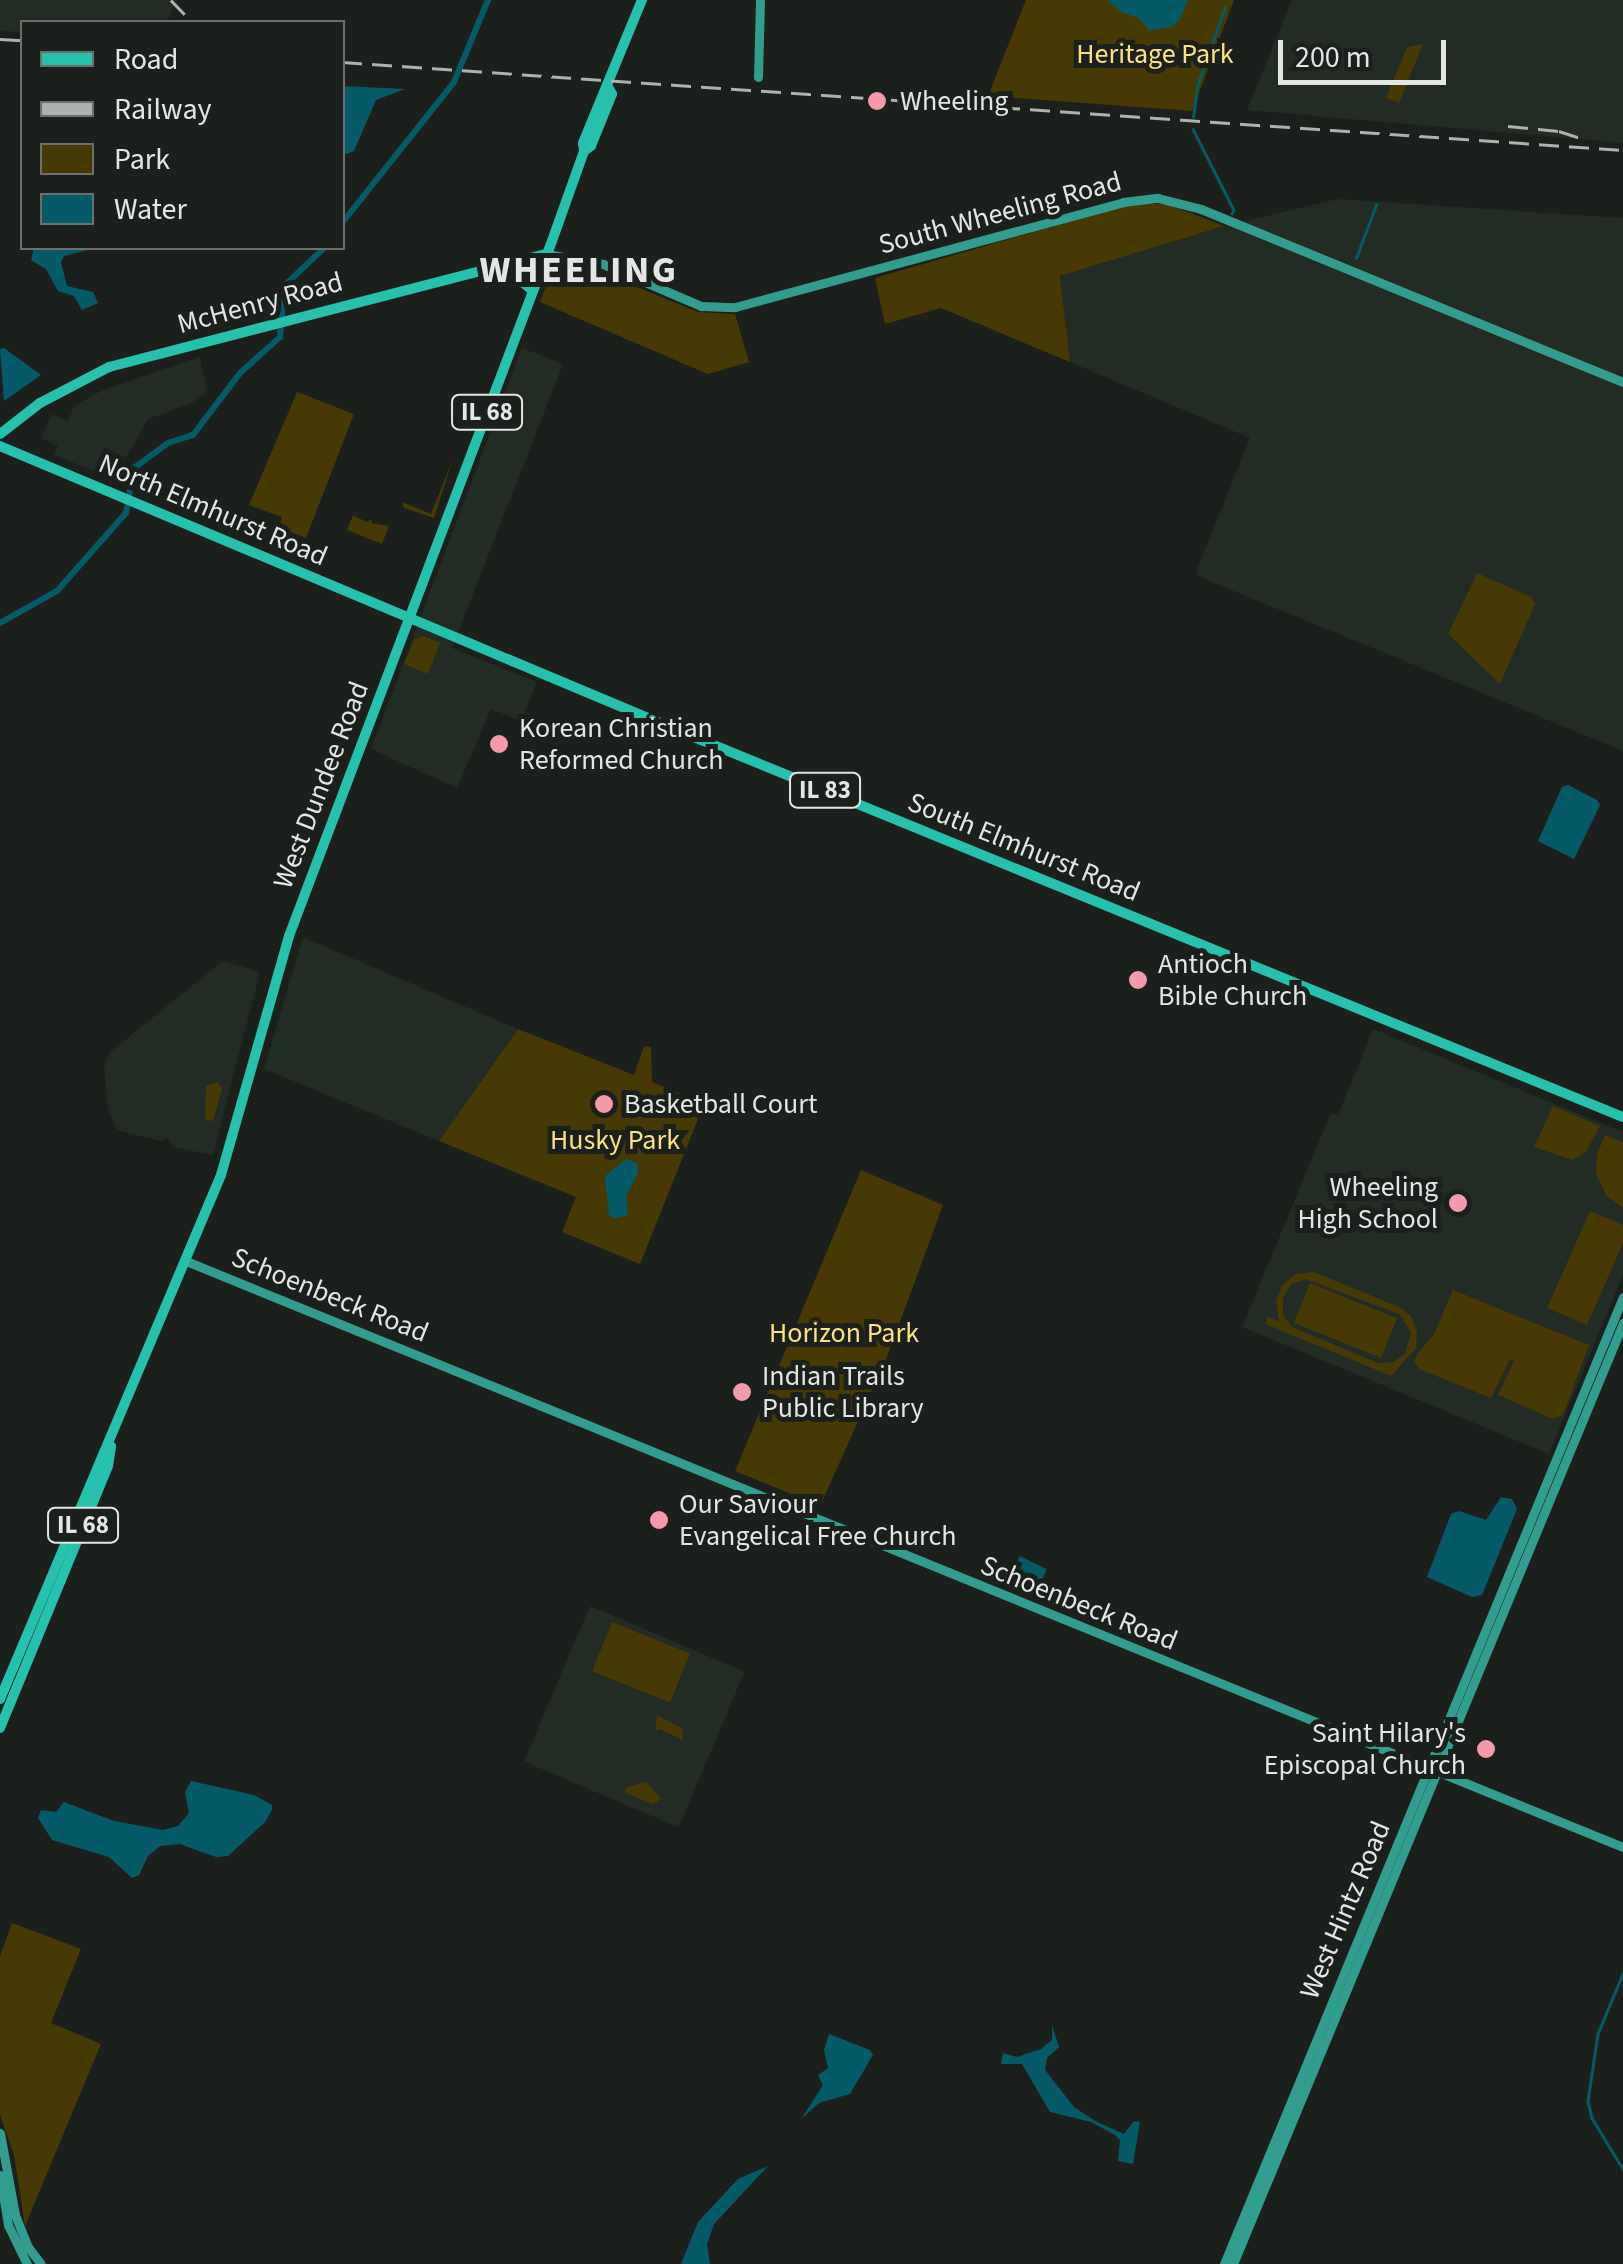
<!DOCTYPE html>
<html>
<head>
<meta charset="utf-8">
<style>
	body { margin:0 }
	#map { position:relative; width:1623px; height:2264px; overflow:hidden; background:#1c201d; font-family:"Source Sans 3",sans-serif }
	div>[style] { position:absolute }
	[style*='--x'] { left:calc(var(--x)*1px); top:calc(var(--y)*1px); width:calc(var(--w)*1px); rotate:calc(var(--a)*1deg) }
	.built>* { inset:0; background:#222b24; transform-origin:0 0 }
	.green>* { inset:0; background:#463904; transform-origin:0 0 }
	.water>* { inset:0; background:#045b67; transform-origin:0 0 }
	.stream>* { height:2.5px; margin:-1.25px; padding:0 1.25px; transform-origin:1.25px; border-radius:1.25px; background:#045b67 }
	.canal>* { height:6px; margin:-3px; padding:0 3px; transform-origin:3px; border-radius:3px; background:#045b67 }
	.secondary>* { height:9px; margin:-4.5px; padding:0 4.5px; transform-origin:4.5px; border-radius:4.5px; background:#309d8e }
	.primary>* { height:10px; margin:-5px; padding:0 5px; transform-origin:5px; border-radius:5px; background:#25c1ad }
	.rail>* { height:2.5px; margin-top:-1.25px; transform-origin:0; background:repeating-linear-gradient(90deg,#aeb2af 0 20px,transparent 0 30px) }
	.dots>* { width:28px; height:28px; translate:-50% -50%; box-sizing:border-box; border:5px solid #1c201d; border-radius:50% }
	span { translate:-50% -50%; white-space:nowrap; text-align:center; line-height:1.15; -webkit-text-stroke:10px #1c201d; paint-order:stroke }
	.shield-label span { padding:2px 8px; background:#1c201d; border:2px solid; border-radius:8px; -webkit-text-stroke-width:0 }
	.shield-label { font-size:25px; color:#e3e6e4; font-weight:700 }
	.park-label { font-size:28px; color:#fde17f }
	.poi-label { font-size:28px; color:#e3e6e4 }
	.left { translate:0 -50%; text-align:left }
	.right { translate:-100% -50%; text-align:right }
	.street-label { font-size:28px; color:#e3e6e4 }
	.district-label { font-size:38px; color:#e3e6e4; font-weight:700; letter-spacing:2.5px }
	.legend { position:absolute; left:20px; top:20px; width:325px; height:230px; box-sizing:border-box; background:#1c201d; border:2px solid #6c6f6d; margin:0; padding:12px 18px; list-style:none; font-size:30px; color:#e3e6e4 }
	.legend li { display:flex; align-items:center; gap:20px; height:50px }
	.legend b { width:50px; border:2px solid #6c6f6d }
	.scale { position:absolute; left:1278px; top:40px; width:168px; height:45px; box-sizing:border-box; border:5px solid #e3e6e4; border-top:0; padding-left:12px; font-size:30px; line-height:35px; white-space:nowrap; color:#e3e6e4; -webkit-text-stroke:8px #1c201d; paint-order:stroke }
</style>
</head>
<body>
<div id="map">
	<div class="built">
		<div style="clip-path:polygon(0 0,176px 0,167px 22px,22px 22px,22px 32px,0 31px)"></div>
		<div style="clip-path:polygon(1292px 0,1623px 0,1623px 143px,1247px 110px)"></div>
		<div style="clip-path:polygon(1338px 199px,1623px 218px,1623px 751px,1195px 575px,1250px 438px,1070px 362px,1060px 276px,1224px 226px)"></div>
		<div style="clip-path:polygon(522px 348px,563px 364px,452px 648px,537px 682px,521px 721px,491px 709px,457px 788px,371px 749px)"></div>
		<div style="clip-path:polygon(200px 357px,207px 392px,192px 403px,148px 419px,114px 479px,54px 455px,58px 446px,41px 438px,51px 414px,68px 422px,74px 406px,103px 390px)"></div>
		<div style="clip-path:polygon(303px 937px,518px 1029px,439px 1141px,264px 1069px)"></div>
		<div style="clip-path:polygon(223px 961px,260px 972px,213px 1155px,173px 1147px,167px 1138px,161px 1141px,117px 1130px,108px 1108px,104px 1067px,109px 1053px)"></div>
		<div style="clip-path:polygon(1373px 1029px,1623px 1132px,1623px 1275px,1549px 1454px,1242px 1327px,1331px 1113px,1338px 1115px)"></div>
		<div style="left:590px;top:1606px;width:168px;height:169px;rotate:23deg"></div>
	</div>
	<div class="green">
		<div style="clip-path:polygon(1026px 0,1234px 0,1192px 111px,988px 96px)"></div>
		<div style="clip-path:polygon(1423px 44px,1399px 103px,1386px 98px,1407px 47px)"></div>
		<div style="clip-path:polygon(1134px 203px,1167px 204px,1224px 226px,1060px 276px,1070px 362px,941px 308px,885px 324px,875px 278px)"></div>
		<div style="clip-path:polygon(565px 263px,583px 265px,698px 312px,735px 314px,749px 362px,708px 374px,540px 302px,554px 266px)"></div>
		<div style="clip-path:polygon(297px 392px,354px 414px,306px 538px,279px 527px,282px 517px,249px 505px)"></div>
		<div style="clip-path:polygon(453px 459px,434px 518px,404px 508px,402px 502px,431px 514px)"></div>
		<div style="clip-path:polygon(355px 511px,354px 516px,367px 522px,372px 519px,371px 523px,389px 526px,382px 544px,347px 530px)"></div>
		<div style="clip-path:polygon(1477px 573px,1531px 597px,1535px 604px,1500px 684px,1448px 634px)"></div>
		<div style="clip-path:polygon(423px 636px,440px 643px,428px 674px,404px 664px,414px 640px)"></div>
		<div style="clip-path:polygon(518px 1029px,634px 1075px,644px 1046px,651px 1047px,652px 1082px,704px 1104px,640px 1264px,562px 1232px,576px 1197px,439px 1141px)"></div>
		<div style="clip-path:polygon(218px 1082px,222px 1089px,213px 1121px,205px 1120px,206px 1086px)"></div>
		<div style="clip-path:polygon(1553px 1106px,1600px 1126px,1586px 1152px,1572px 1160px,1534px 1147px)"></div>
		<div style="clip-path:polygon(1605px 1135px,1623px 1142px,1623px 1208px,1606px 1195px,1596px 1174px,1597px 1154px)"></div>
		<div style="clip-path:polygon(861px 1170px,943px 1205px,887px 1357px,820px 1506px,735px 1471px)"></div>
		<div style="clip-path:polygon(1590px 1211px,1623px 1225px,1623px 1243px,1587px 1325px,1547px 1308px)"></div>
		<div style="clip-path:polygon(evenodd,1314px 1272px,1399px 1307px,1411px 1316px,1417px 1330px,1416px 1348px,1391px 1376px,1265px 1324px,1268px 1317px,1279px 1321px,1276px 1301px,1282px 1285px,1296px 1274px,1314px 1272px,1305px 1279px,1399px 1314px,1411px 1332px,1405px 1354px,1393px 1362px,1378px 1363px,1292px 1327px,1283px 1315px,1283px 1298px,1291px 1285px,1305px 1279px)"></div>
		<div style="left:1310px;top:1283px;width:94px;height:43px;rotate:22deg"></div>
		<div style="clip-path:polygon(1453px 1290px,1589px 1345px,1563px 1415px,1553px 1419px,1498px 1395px,1514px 1361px,1510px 1359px,1491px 1398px,1419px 1369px,1414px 1362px,1418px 1353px,1434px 1334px)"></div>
		<div style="left:612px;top:1622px;width:84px;height:53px;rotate:22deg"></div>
		<div style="clip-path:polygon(657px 1715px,682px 1728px,683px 1740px,660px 1729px,655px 1731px)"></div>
		<div style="clip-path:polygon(646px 1782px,661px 1798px,657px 1802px,652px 1804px,624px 1792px,627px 1787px)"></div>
		<div style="clip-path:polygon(12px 1923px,81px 1949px,51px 2023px,101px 2044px,25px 2226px,14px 2155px,0 2115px,0 1956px)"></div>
	</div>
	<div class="water">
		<div style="clip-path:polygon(1107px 0,1188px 0,1179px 21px,1170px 28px,1149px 30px,1139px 18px,1123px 13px)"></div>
		<div style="clip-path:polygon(342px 86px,405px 89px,376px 100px,354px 151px,347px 154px,343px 153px)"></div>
		<div style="clip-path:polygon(34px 248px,96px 248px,64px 256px,61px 262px,67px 286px,93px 292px,98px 303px,82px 310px,74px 296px,58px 291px,46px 269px,31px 260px)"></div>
		<div style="clip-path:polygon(4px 348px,41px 375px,4px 401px,0 349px)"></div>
		<div style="clip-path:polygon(1568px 785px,1597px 800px,1600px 805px,1574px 859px,1538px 841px,1562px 787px)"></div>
		<div style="clip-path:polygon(626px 1159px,637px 1163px,638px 1173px,626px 1196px,628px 1215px,615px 1218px,609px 1216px,605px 1176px)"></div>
		<div style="clip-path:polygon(1501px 1497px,1512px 1499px,1517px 1509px,1482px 1595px,1472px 1597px,1427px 1577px,1451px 1514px,1459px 1511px,1486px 1520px)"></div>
		<div style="left:1020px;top:1556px;width:30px;height:24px;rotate:26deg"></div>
		<div style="clip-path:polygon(191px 1781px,254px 1795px,272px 1805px,272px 1810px,265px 1822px,228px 1856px,216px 1857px,180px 1844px,160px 1846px,148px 1856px,139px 1875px,132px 1878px,109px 1857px,52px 1840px,38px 1818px,41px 1810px,56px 1812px,64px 1802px,114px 1821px,163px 1830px,178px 1826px,189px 1813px,185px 1792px)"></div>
		<div style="clip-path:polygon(1052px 2025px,1059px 2047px,1047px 2058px,1045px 2070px,1074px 2107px,1095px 2121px,1124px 2134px,1134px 2121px,1140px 2122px,1133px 2164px,1118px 2161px,1120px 2140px,1115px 2135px,1091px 2122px,1050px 2112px,1022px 2064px,1001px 2064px,1003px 2053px,1017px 2057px,1041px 2049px,1052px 2040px)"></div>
		<div style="clip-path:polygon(829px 2034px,870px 2050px,873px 2055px,850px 2094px,819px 2103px,802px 2118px,823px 2085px,818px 2075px,828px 2068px,824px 2050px)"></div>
		<div style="clip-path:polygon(768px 2166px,714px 2224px,707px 2244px,710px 2264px,681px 2264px,698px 2222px,738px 2179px)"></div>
	</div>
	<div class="stream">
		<div style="--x:1193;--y:117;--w:34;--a:-82"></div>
		<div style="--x:1198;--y:83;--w:81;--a:-70.4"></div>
		<div style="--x:1193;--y:129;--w:91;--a:63.2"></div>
		<div style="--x:1234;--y:210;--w:4;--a:117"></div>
		<div style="--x:1356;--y:258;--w:57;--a:-69.3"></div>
		<div style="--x:1623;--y:1974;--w:65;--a:112.6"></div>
		<div style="--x:1598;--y:2034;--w:68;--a:98.5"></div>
		<div style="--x:1588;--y:2101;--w:17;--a:77"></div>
		<div style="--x:1592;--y:2118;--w:60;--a:58.7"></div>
	</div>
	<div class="canal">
		<div style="--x:342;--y:223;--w:180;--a:-51.5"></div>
		<div style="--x:454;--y:82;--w:89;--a:-67.5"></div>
		<div style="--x:0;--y:623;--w:65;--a:-29.3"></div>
		<div style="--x:57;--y:591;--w:104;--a:-48.5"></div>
		<div style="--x:126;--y:513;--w:46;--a:-79.9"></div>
		<div style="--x:134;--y:468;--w:42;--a:-36.3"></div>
		<div style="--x:168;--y:443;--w:26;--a:-18"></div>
		<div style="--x:193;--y:435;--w:78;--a:-52.8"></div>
		<div style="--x:240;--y:373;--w:54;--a:-42"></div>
		<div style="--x:280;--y:337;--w:52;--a:-84.5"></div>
		<div style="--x:285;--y:285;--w:54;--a:-43.5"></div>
	</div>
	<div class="secondary">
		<div style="--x:758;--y:77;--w:77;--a:-88.5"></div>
		<div style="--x:547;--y:254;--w:57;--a:10.1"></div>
		<div style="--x:603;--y:264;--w:107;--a:23.2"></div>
		<div style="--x:701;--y:306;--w:34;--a:2"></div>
		<div style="--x:735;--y:307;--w:402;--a:-15.1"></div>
		<div style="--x:1123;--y:202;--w:35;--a:-7"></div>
		<div style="--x:1158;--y:198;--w:44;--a:14.3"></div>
		<div style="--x:1201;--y:209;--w:456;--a:22.3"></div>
		<div style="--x:186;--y:1261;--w:1552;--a:22.19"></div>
		<div style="--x:0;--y:2133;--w:83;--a:79.6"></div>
		<div style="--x:15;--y:2215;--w:35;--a:68"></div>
		<div style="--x:28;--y:2247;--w:21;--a:53"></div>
		<div style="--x:0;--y:2175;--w:51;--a:80.9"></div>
		<div style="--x:8;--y:2225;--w:43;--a:64"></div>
		<div style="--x:1224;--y:2264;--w:1046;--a:-67.58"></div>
		<div style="--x:1233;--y:2264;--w:1019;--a:-67.49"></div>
	</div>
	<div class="primary">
		<div style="--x:584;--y:151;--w:9;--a:-36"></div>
		<div style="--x:591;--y:146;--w:56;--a:-68"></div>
		<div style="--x:612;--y:94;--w:8;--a:-120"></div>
		<div style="--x:502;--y:265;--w:40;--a:40"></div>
		<div style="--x:0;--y:434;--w:51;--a:-37.8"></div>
		<div style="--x:40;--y:403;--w:78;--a:-27.6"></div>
		<div style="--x:109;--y:367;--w:452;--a:-14.5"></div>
		<div style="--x:0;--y:446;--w:729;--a:22.77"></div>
		<div style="--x:672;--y:728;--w:1027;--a:22.25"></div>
		<div style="--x:0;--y:1699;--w:569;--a:-67.13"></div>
		<div style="--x:221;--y:1175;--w:248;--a:-74.1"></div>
		<div style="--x:289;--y:936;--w:743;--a:-69.27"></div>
		<div style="--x:552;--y:241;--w:96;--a:-70.4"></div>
		<div style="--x:584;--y:151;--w:8;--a:-97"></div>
		<div style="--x:583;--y:143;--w:155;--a:-67.6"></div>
		<div style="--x:0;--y:1728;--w:283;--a:-67.6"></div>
		<div style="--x:108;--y:1466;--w:20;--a:-81"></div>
	</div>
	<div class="rail">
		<div style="--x:171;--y:0;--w:30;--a:46"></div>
		<div style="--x:0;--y:39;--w:22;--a:3"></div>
		<div style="--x:342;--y:62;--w:1284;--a:3.93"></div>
		<div style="--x:1508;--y:126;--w:51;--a:5.6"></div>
		<div style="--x:1559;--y:131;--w:28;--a:18"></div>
	</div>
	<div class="dots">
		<div style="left:877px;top:101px;background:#f39aac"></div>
		<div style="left:499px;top:744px;background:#f39aac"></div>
		<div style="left:1138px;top:980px;background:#f39aac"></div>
		<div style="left:604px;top:1104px;background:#f39aac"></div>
		<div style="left:1458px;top:1203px;background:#f39aac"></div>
		<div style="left:742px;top:1392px;background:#f39aac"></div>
		<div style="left:659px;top:1520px;background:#f39aac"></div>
		<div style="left:1486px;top:1749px;background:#f39aac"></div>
	</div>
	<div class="shield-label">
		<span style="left:487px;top:412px">IL 68</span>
		<span style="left:825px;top:790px">IL 83</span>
		<span style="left:83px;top:1525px">IL 68</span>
	</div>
	<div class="park-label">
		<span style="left:1155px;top:54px">Heritage Park</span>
		<span style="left:615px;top:1140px">Husky Park</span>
		<span style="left:844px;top:1333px">Horizon Park</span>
	</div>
	<div class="poi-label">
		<span class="left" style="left:900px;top:101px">Wheeling</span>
		<span class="left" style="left:519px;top:744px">Korean Christian<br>Reformed Church</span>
		<span class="left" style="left:1158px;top:980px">Antioch<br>Bible Church</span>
		<span class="left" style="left:624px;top:1104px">Basketball Court</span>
		<span class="right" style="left:1438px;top:1203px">Wheeling<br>High School</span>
		<span class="left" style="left:762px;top:1392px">Indian Trails<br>Public Library</span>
		<span class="left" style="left:679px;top:1520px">Our Saviour<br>Evangelical Free Church</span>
		<span class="right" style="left:1466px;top:1749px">Saint Hilary's<br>Episcopal Church</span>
	</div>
	<div class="street-label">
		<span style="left:1000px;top:213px;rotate:-15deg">South Wheeling Road</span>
		<span style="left:260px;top:303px;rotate:-15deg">McHenry Road</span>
		<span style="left:213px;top:510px;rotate:23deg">North Elmhurst Road</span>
		<span style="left:321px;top:785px;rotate:-69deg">West Dundee Road</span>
		<span style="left:1024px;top:847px;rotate:22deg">South Elmhurst Road</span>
		<span style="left:330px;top:1295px;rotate:22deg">Schoenbeck Road</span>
		<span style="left:1079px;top:1603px;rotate:22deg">Schoenbeck Road</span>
		<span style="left:1345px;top:1910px;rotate:-67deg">West Hintz Road</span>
	</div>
	<div class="district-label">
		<span style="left:579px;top:271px">WHEELING</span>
	</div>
	<ul class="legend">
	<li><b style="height:12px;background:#25c1ad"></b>Road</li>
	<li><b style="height:12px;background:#aeb2af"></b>Railway</li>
	<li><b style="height:28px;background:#463904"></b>Park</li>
	<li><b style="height:28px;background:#045b67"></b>Water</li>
	</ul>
	<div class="scale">200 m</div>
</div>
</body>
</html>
